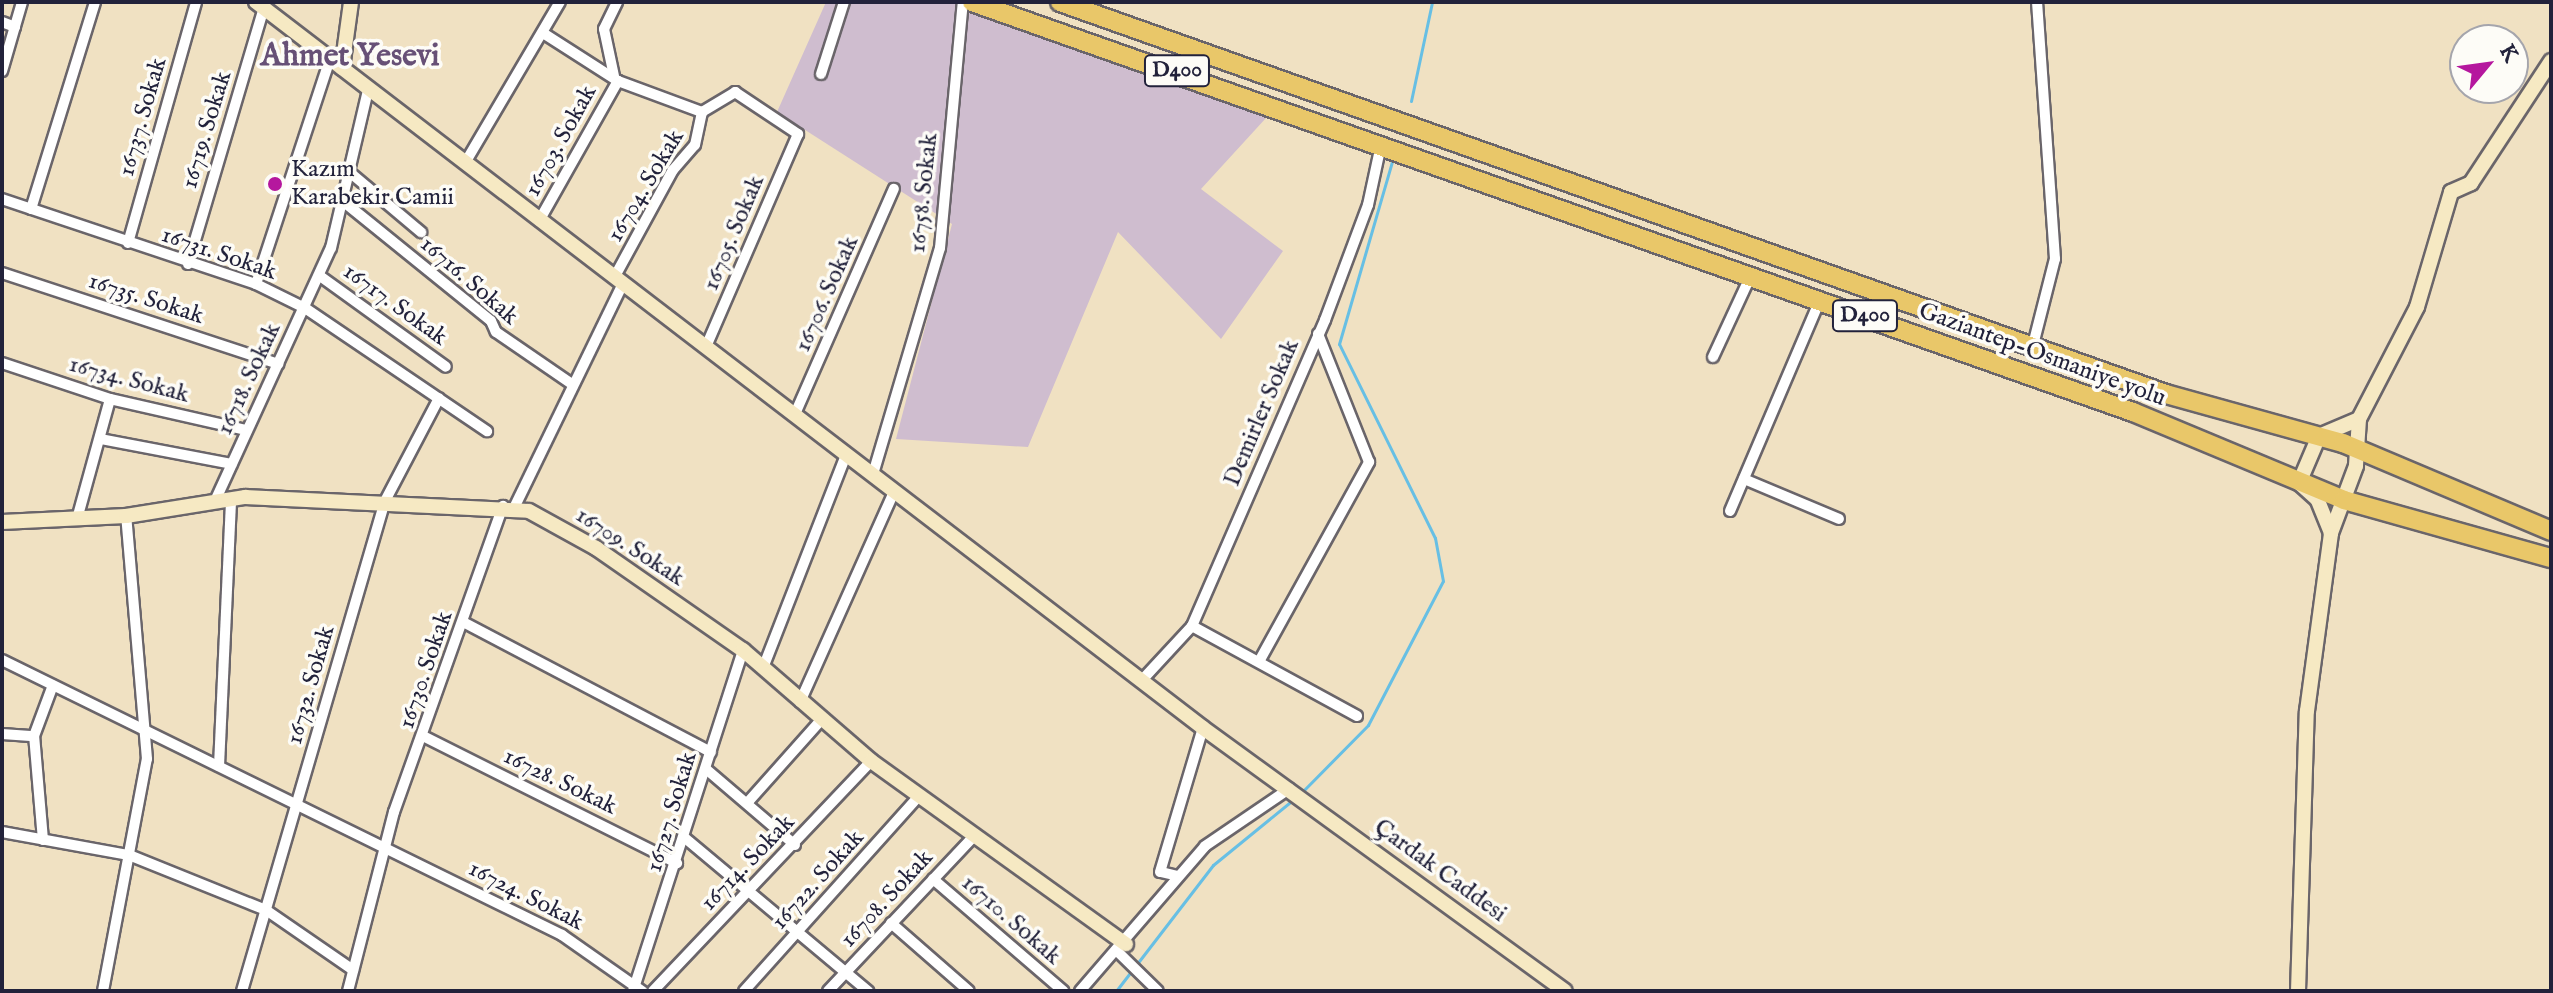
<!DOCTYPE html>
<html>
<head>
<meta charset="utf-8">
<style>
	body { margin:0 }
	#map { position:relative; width:2553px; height:993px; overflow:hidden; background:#f0e1c2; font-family:"IM FELL English",serif }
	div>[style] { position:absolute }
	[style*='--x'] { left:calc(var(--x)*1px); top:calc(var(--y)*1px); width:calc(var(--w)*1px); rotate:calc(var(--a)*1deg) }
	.industrial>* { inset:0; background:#cfbdcf }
	.stream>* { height:3px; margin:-1.5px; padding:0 1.5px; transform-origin:1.5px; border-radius:1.5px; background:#67bfe4 }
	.roads { filter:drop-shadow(2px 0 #6a656a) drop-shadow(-2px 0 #6a656a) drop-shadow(0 2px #6a656a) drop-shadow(0 -2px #6a656a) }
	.street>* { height:10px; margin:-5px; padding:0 5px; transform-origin:5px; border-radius:5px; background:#fff }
	.secondary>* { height:14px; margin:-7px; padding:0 7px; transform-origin:7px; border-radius:7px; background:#f6e9c3 }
	.highway>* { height:18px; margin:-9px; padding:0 9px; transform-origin:9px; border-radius:9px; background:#e9c769 }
	.dots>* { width:22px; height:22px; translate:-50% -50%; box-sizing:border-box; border:4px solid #fdfcf7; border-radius:50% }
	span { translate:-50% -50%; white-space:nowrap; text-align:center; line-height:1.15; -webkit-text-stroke:7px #fdfcf7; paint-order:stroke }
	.shield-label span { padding:2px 6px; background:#fdfcf7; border:2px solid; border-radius:6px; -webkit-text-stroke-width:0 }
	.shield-label { font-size:22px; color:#22223b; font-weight:700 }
	.street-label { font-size:24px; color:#22223b }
	.poi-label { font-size:24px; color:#22223b }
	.left { translate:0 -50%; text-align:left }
	.district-label { font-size:32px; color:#675076; font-weight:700 }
	.frame { position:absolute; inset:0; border:4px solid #22223b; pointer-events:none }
	.north { position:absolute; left:2449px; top:24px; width:80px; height:80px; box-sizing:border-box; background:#fdfcf7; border:2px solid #a5a5ac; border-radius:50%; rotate:61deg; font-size:22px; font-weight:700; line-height:32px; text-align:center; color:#22223b }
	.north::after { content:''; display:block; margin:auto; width:28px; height:36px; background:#b5179e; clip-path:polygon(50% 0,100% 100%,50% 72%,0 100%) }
</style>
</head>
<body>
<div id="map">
	<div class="industrial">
		<div style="clip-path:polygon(826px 2px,987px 2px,1266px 118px,1201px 189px,1283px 251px,1221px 339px,1118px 232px,1028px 447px,896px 439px,952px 224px,777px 112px)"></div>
	</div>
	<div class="stream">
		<div style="--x:1411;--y:101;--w:101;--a:-78"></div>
		<div style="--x:1300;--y:794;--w:97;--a:-45.4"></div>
		<div style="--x:1368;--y:725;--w:162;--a:-62.5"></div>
		<div style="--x:1443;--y:581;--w:44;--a:-100.5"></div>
		<div style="--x:1435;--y:538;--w:216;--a:-116.3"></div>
		<div style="--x:1339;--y:344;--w:194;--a:-73.8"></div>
		<div style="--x:1116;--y:991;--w:159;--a:-52.4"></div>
		<div style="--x:1213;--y:865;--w:104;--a:-39.2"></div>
	</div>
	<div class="roads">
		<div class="street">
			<div style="--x:2;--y:22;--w:14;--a:21"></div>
			<div style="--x:543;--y:33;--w:89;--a:32.6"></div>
			<div style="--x:618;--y:81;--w:90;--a:20.3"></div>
			<div style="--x:702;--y:112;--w:39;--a:-31"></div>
			<div style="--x:735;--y:92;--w:76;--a:33.7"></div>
			<div style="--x:798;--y:134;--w:232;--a:113.4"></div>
			<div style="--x:2;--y:71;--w:72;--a:-73.8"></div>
			<div style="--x:821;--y:74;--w:76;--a:-72.3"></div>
			<div style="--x:614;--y:76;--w:48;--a:-102"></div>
			<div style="--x:604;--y:29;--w:30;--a:-64"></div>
			<div style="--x:465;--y:163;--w:187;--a:-59.5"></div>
			<div style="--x:347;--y:170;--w:97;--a:40"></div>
			<div style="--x:2;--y:199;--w:268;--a:18.5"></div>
			<div style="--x:256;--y:284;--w:55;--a:26.1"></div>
			<div style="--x:305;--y:308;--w:220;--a:34.1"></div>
			<div style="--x:344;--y:202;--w:189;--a:39"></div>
			<div style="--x:491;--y:321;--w:12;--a:66"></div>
			<div style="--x:496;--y:332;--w:92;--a:34.4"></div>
			<div style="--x:31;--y:209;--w:217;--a:-72.8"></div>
			<div style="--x:539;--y:221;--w:161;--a:-60.6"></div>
			<div style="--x:128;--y:243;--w:250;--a:-74.2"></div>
			<div style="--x:188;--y:264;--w:267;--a:-73.5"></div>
			<div style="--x:2;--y:273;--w:291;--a:18.2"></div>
			<div style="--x:320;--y:276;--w:155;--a:35.8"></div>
			<div style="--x:614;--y:278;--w:123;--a:-61.4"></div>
			<div style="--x:673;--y:170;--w:33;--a:-49"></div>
			<div style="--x:695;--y:145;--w:34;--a:-78"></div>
			<div style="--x:256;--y:284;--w:237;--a:-71.8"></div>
			<div style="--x:2033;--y:345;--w:89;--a:-75.7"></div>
			<div style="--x:2055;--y:259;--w:258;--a:-94"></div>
			<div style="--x:1713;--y:357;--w:90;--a:-65.1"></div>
			<div style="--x:2;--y:363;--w:114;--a:18.4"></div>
			<div style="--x:110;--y:399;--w:140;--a:12.8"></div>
			<div style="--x:795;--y:414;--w:246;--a:-66.3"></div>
			<div style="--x:101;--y:439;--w:133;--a:10.8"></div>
			<div style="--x:873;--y:474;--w:236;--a:-73.5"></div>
			<div style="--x:940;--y:248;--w:247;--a:-84.7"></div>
			<div style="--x:1744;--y:479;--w:103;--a:22.8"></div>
			<div style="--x:215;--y:501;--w:278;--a:-65.4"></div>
			<div style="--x:331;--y:248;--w:162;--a:-76.8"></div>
			<div style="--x:514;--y:508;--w:249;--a:-64.1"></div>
			<div style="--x:1730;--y:511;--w:229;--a:-66.9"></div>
			<div style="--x:77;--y:519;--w:124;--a:-74.6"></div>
			<div style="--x:463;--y:622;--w:280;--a:27.7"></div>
			<div style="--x:1192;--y:626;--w:188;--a:28.6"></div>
			<div style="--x:1261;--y:658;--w:224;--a:-61.1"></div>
			<div style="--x:1369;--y:462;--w:138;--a:-111.7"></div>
			<div style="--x:2;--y:660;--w:624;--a:26.15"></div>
			<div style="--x:562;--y:935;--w:98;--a:35"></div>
			<div style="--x:763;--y:668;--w:229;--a:-68.7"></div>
			<div style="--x:1143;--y:679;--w:72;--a:-47.2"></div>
			<div style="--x:1192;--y:626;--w:334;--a:-66.5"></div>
			<div style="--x:1325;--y:320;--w:123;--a:-69.5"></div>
			<div style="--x:1368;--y:205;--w:61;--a:-77.8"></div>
			<div style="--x:800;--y:702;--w:232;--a:-65.9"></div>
			<div style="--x:2;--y:734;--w:32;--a:4"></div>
			<div style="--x:425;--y:737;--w:282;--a:26.6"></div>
			<div style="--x:219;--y:766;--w:268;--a:-87.4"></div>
			<div style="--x:706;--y:769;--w:117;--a:40.5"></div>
			<div style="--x:748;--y:802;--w:110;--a:-48.3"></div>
			<div style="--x:2;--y:832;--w:129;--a:10.3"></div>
			<div style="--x:129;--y:855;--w:148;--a:21.9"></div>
			<div style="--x:266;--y:910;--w:106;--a:34.6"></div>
			<div style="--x:685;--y:838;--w:239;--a:39.9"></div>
			<div style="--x:43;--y:840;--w:104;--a:-94.9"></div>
			<div style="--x:34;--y:736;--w:54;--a:-69.6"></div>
			<div style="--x:1178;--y:876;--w:18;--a:-167"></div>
			<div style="--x:1160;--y:872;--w:150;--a:-73.4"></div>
			<div style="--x:933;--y:879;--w:172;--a:40.7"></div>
			<div style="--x:891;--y:923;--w:103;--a:41.1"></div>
			<div style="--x:1119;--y:953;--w:54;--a:44.3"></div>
			<div style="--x:103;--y:991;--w:236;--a:-79.3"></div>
			<div style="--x:147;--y:759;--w:244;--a:-94.9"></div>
			<div style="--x:242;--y:991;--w:510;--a:-73.73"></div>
			<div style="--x:385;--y:501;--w:116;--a:-62.3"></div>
			<div style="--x:348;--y:991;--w:185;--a:-75.6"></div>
			<div style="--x:394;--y:812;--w:325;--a:-70.4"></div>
			<div style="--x:633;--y:991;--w:358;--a:-72.1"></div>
			<div style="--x:653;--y:991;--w:317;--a:-46.5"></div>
			<div style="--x:744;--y:991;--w:263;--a:-48.1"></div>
			<div style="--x:828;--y:991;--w:214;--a:-46.7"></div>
			<div style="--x:1080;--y:991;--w:191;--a:-49.2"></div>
			<div style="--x:1205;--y:846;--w:102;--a:-34.2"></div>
		</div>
		<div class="secondary">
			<div style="--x:256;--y:2;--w:1193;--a:37.47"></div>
			<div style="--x:1203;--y:728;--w:447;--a:36"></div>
			<div style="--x:342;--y:68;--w:67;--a:-82.2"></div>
			<div style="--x:2359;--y:419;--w:126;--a:-62.6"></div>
			<div style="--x:2417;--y:307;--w:120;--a:-73.5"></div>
			<div style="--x:2451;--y:192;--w:22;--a:-24"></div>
			<div style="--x:2471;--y:183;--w:146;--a:-56.7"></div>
			<div style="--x:2359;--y:419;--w:47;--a:93.7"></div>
			<div style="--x:2356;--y:466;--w:72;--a:110.5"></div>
			<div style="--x:2331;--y:533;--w:37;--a:-112"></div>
			<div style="--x:2317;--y:499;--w:24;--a:-138"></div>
			<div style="--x:2299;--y:483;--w:51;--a:-66.9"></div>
			<div style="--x:2319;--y:436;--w:43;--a:-23"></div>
			<div style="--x:2;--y:522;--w:124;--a:-2.8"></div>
			<div style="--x:126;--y:516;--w:121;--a:-9.1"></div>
			<div style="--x:245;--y:497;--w:284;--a:2.8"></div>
			<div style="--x:529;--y:511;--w:77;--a:28.9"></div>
			<div style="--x:596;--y:548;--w:179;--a:34.8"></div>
			<div style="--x:743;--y:650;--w:169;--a:40.9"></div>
			<div style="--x:871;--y:761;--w:314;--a:35.7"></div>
			<div style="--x:2298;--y:991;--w:280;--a:-88.2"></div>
			<div style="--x:2307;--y:711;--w:180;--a:-82.3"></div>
		</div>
		<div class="highway">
			<div style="--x:972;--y:2;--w:1231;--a:19.45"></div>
			<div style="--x:2133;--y:412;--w:229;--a:22.6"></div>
			<div style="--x:2344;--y:500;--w:215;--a:15.7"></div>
			<div style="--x:1060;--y:2;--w:1173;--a:19.52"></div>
			<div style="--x:2166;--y:394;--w:184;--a:15.5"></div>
			<div style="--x:2343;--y:443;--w:226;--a:22.9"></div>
		</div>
	</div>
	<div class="dots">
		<div style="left:275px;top:184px;background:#b5179e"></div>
	</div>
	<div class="shield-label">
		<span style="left:1177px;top:71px">D400</span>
		<span style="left:1865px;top:316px">D400</span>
	</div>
	<div class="street-label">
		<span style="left:143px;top:117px;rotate:-74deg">16737. Sokak</span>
		<span style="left:207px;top:130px;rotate:-73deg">16719. Sokak</span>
		<span style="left:561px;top:141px;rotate:-61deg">16703. Sokak</span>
		<span style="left:646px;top:186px;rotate:-59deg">16704. Sokak</span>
		<span style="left:924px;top:193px;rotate:-84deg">16758. Sokak</span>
		<span style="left:734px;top:233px;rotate:-67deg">16705. Sokak</span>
		<span style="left:219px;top:254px;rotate:19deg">16731. Sokak</span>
		<span style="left:469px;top:281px;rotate:41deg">16716. Sokak</span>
		<span style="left:827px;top:294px;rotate:-66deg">16706. Sokak</span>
		<span style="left:146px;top:299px;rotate:18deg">16735. Sokak</span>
		<span style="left:395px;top:305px;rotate:36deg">16717. Sokak</span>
		<span style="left:2042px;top:355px;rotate:20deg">Gaziantep-Osmaniye yolu</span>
		<span style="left:249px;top:379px;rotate:-65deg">16718. Sokak</span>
		<span style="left:129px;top:380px;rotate:15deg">16734. Sokak</span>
		<span style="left:1262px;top:413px;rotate:-67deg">Demirler Sokak</span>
		<span style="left:630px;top:547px;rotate:33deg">16709. Sokak</span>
		<span style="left:426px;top:670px;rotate:-71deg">16730. Sokak</span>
		<span style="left:311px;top:685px;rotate:-74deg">16732. Sokak</span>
		<span style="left:560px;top:782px;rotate:26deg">16728. Sokak</span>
		<span style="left:672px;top:812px;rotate:-73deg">16727. Sokak</span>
		<span style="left:748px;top:863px;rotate:-46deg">16714. Sokak</span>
		<span style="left:1440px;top:871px;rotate:36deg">Çardak Caddesi</span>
		<span style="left:818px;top:880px;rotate:-48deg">16722. Sokak</span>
		<span style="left:526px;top:896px;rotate:27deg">16724. Sokak</span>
		<span style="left:887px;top:899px;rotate:-47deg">16708. Sokak</span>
		<span style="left:1011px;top:920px;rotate:41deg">16710. Sokak</span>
	</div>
	<div class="poi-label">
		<span class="left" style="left:291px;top:184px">Kazım<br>Karabekir Camii</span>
	</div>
	<div class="district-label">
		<span style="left:350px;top:57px">Ahmet Yesevi</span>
	</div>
	<div class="frame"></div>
	<div class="north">K</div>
</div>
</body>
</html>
